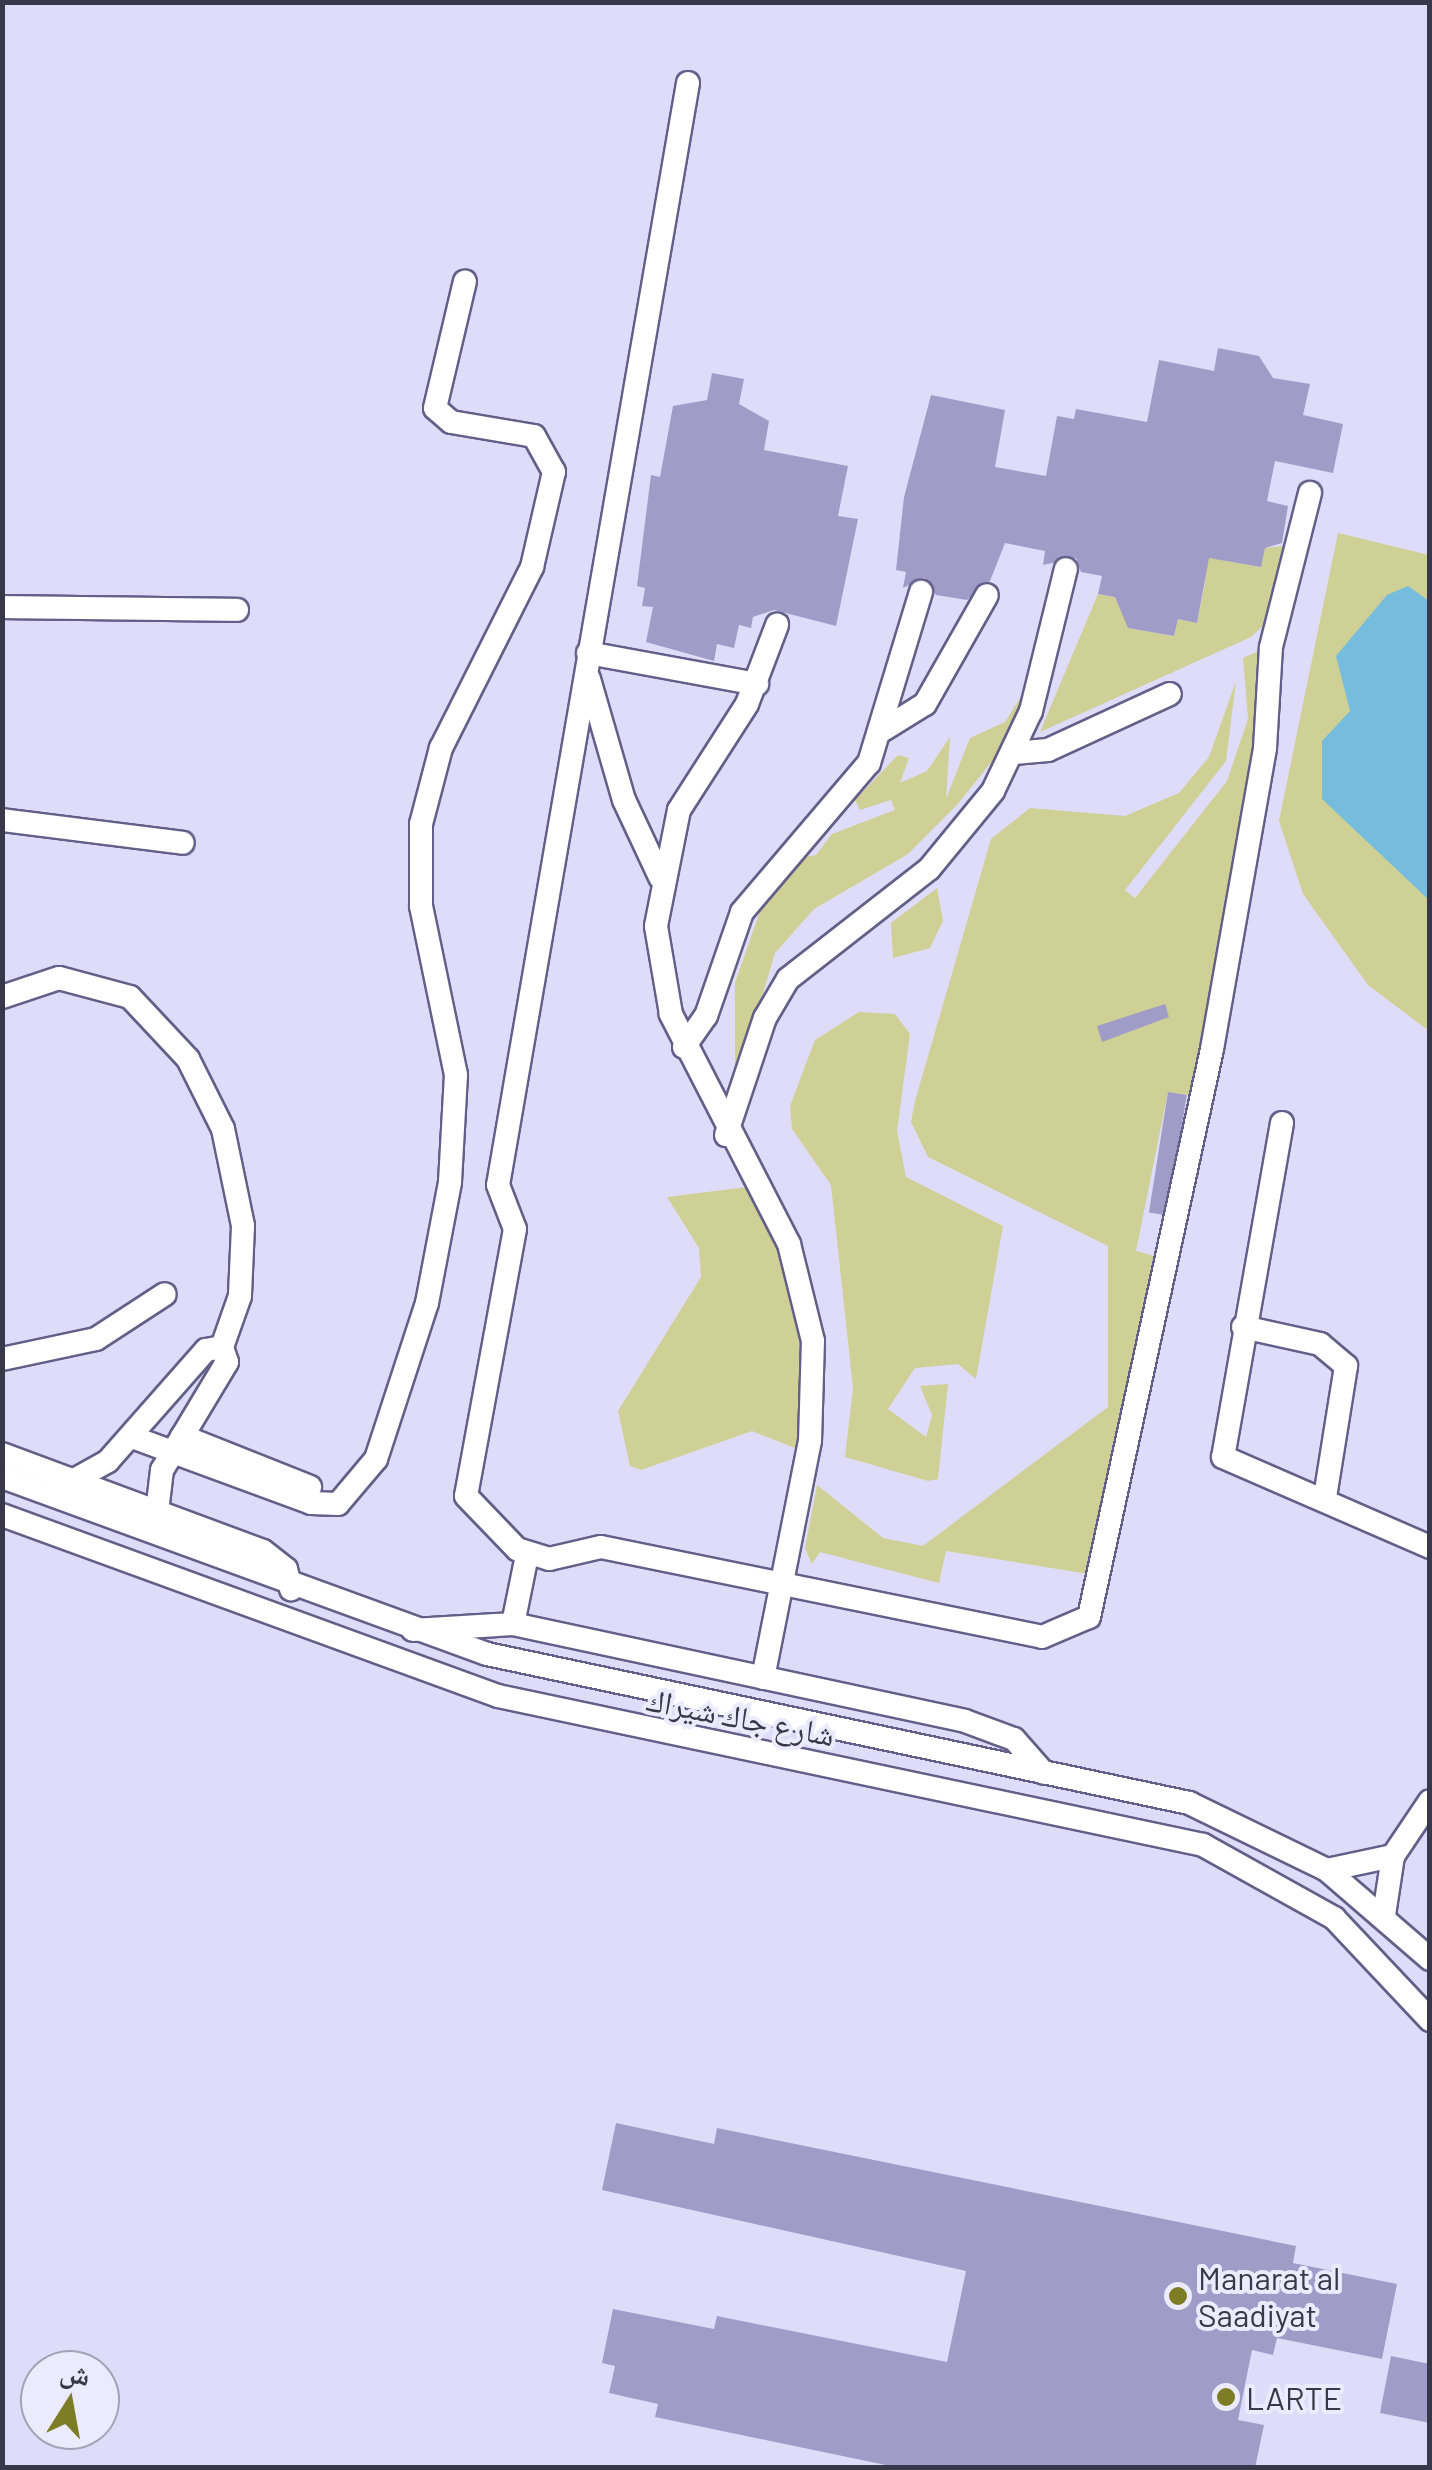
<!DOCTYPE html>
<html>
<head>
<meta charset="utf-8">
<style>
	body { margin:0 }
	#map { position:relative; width:1432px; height:2470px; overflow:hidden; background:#dfdcf9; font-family:Barlow,"Noto Naskh Arabic",sans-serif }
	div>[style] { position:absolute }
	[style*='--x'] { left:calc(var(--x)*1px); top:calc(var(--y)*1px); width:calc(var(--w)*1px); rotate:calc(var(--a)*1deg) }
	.green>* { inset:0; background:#cfd095 }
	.water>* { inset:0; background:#75bcdd }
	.building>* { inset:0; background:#a09cc8; transform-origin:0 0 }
	.roads { filter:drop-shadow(2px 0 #645f88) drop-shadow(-2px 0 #645f88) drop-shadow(0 2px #645f88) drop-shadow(0 -2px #645f88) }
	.minor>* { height:22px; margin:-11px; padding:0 11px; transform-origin:11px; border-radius:11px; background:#fff }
	.dots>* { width:28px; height:28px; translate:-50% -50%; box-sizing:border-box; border:5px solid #ecebfe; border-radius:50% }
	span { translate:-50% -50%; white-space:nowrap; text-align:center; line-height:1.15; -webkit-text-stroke:8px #ecebfe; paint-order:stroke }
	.street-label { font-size:32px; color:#39374a }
	.poi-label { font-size:32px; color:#39374a }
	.left { translate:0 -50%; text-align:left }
	.frame { position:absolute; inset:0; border:5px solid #39374a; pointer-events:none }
	.north { position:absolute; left:20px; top:2350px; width:100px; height:100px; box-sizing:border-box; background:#ecebfe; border:2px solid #a4a3b6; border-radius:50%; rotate:11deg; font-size:28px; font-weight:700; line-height:40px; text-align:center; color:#39374a }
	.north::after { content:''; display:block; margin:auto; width:35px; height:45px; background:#7d7d26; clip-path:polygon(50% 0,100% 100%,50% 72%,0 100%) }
</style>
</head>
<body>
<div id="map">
	<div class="green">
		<div style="clip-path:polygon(1338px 533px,1429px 555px,1429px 1031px,1368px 985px,1303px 894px,1279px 821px)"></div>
		<div style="clip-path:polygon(1294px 545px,1268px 621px,1251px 637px,1040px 732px,1098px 594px,1115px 597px,1129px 628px,1174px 636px,1178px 619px,1197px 623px,1205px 583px,1196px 555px,1260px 567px,1265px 548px)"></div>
		<div style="clip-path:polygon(1263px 649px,1266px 712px,1198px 1097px,1168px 1092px,1136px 1251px,1165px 1259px,1101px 1576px,946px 1551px,939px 1583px,820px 1552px,812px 1564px,805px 1548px,817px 1485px,883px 1538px,923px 1546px,1108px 1407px,1108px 1246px,928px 1157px,911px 1122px,915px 1101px,991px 839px,1030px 808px,1125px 816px,1179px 793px,1209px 757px,1236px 681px,1226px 761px,1125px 890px,1135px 898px,1227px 781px,1248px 719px,1243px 658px)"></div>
		<div style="clip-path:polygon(1030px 682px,1005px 745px,957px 805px,908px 854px,814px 909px,775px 953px,735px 1087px,735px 983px,766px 894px,794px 859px,816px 855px,832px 834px,895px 810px,891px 800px,860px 810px,855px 800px,898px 755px,909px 758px,900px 783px,927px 771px,950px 737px,946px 799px,970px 738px,1005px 722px)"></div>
		<div style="clip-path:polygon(937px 888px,943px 921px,930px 948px,893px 958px,891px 923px)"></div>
		<div style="clip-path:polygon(859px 1012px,895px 1014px,910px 1034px,897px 1131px,906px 1177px,1003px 1226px,976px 1379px,958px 1364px,915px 1368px,888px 1409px,926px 1437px,932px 1415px,920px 1386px,948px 1384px,938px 1479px,928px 1481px,845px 1457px,853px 1388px,831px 1185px,792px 1129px,790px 1106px,815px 1040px)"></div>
		<div style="clip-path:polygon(747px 1187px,786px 1253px,807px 1327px,800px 1450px,752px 1431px,641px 1470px,630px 1466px,618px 1411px,701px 1277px,699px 1248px,667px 1197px)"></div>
	</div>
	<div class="water">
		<div style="clip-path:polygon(1408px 586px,1429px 601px,1429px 900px,1322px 799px,1322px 741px,1350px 711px,1336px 656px,1387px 595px)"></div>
	</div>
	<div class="building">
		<div style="clip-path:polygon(1218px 348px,1259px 356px,1273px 378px,1310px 384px,1303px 415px,1343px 424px,1333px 473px,1275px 461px,1267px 501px,1288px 506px,1282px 543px,1265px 548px,1261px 567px,1209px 558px,1197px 623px,1178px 619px,1174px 636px,1128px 628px,1115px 597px,1098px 594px,1102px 576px,1081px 572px,1076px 558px,1043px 565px,1045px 551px,1005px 543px,990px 581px,967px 600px,936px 595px,924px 578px,903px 588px,906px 572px,896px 570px,904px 497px,931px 395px,1005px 410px,995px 467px,1046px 476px,1057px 416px,1074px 419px,1076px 409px,1147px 422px,1159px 360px,1214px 371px)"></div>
		<div style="clip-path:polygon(712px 373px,744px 379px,739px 404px,769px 421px,764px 450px,848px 466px,838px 516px,858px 519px,836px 626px,774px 610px,753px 617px,751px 628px,739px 625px,734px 648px,717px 644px,714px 661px,646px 642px,653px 607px,642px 606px,645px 588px,637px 586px,651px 475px,660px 477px,673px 406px,707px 400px)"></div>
		<div style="clip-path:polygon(1165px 1004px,1169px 1017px,1102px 1042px,1097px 1026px)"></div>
		<div style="left:1168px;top:1092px;width:19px;height:122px;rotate:9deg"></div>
		<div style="clip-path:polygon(616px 2123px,714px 2144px,717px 2128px,1296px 2246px,1293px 2263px,1397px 2284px,1382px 2359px,1277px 2338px,1273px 2355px,1252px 2350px,1238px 2420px,1264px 2425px,1255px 2468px,900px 2468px,655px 2417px,658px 2404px,609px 2393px,615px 2366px,602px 2363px,613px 2309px,714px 2329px,717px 2316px,947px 2362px,966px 2271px,602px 2190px)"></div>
		<div style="clip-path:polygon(1391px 2356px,1430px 2364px,1430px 2423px,1380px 2413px)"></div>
	</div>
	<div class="roads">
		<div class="minor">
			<div style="--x:688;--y:83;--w:1118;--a:99.78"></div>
			<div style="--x:498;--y:1185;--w:47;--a:68.9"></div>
			<div style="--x:515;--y:1229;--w:271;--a:100.4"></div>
			<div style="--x:466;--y:1496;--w:74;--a:46.1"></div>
			<div style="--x:517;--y:1549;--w:34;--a:17"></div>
			<div style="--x:549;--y:1559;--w:53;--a:-13"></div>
			<div style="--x:601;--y:1547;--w:450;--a:11.5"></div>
			<div style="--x:1042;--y:1637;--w:51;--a:-23.1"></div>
			<div style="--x:1089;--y:1617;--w:581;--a:-77.78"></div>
			<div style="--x:1212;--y:1049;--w:306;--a:-80"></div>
			<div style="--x:1265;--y:748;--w:101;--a:-86.6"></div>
			<div style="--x:1271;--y:647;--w:159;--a:-75.8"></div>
			<div style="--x:2;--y:607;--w:235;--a:0.7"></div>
			<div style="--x:588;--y:653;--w:172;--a:10.4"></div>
			<div style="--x:589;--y:679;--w:126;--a:73.9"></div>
			<div style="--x:624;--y:800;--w:85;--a:64.9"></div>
			<div style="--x:883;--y:730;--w:49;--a:-31.8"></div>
			<div style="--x:925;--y:704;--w:125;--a:-60.4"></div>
			<div style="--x:1014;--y:753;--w:34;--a:-5"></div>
			<div style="--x:1048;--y:750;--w:134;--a:-24.7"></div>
			<div style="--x:2;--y:820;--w:182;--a:7.2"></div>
			<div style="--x:2;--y:997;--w:60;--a:-18.4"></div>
			<div style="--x:59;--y:978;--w:73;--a:15"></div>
			<div style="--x:130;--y:997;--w:85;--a:46.9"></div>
			<div style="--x:188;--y:1059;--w:78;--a:63.4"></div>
			<div style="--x:223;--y:1129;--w:99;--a:78.3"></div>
			<div style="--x:243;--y:1226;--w:70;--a:92.5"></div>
			<div style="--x:240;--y:1296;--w:54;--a:109.4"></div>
			<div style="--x:222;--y:1347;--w:16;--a:72"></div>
			<div style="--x:227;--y:1362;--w:126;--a:121"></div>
			<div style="--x:162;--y:1470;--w:42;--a:96.8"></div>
			<div style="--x:684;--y:1047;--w:38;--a:-55"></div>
			<div style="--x:706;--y:1016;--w:110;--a:-70.9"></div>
			<div style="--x:742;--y:912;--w:196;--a:-49.6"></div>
			<div style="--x:869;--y:763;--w:179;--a:-73.1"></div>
			<div style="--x:1282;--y:1123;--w:339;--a:100"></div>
			<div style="--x:1223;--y:1457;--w:226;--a:23.5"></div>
			<div style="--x:726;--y:1135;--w:123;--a:-71.6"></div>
			<div style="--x:765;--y:1018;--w:45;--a:-59.5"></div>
			<div style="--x:788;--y:979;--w:179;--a:-38"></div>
			<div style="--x:929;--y:869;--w:101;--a:-50.6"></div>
			<div style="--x:993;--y:791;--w:89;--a:-64.6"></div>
			<div style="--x:1031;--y:711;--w:146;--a:-76.2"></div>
			<div style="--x:1243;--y:1327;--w:79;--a:12.4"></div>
			<div style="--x:1320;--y:1344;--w:34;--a:40"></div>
			<div style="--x:1346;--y:1366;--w:133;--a:99.1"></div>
			<div style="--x:2;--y:1359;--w:96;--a:-12"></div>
			<div style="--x:96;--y:1339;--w:82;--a:-33.1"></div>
			<div style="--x:182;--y:1436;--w:138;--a:21.7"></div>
			<div style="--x:132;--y:1437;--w:191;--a:20.2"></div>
			<div style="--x:311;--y:1503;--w:27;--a:2"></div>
			<div style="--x:338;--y:1504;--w:59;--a:-49.8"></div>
			<div style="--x:376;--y:1459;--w:164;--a:-71.9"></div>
			<div style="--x:427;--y:1303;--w:123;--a:-79.2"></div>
			<div style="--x:450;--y:1182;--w:107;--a:-86.8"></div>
			<div style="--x:456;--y:1075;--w:173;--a:-101.7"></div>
			<div style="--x:421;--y:906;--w:82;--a:-90"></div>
			<div style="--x:421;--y:824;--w:79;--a:-75.3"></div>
			<div style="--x:441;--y:748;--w:203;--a:-63.3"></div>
			<div style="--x:532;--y:567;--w:98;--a:-77"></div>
			<div style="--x:554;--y:472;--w:41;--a:-119.1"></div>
			<div style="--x:534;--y:436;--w:84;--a:-170.4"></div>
			<div style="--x:451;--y:422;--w:21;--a:-139"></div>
			<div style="--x:435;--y:408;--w:130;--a:-76.7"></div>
			<div style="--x:2;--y:1454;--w:278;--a:20.4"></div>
			<div style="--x:263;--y:1551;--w:29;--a:38"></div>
			<div style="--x:286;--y:1569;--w:21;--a:76"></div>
			<div style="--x:2;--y:1477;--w:516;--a:20.05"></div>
			<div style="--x:487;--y:1654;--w:718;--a:11.98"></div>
			<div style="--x:1189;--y:1803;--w:153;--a:25.9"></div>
			<div style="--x:1327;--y:1870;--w:136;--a:40.8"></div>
			<div style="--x:74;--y:1480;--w:39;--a:-29"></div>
			<div style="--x:108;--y:1461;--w:148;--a:-48.6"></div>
			<div style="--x:206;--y:1350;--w:16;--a:-11"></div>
			<div style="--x:2;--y:1515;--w:528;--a:20.05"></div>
			<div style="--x:498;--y:1696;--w:721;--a:11.93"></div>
			<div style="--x:1203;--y:1845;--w:150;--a:29.1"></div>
			<div style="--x:1334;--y:1918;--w:140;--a:46.7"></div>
			<div style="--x:513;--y:1624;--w:70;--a:-78.5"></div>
			<div style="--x:413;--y:1630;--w:100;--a:-3.4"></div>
			<div style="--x:513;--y:1624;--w:462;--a:12.1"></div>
			<div style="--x:965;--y:1721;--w:52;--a:20.2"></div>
			<div style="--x:1014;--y:1739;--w:45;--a:48.6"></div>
			<div style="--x:763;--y:1678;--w:242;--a:-78.8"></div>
			<div style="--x:810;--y:1441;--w:100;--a:-88.3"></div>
			<div style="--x:813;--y:1341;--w:100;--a:-103.9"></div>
			<div style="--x:789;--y:1244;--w:259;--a:-117.2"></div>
			<div style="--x:671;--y:1014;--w:89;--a:-99.7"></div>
			<div style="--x:656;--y:926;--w:118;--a:-78.8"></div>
			<div style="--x:679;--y:810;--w:126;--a:-57.3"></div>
			<div style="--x:747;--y:704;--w:85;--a:-69.2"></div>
			<div style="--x:1327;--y:1870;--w:67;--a:-12"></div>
			<div style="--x:1384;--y:1915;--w:60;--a:-81.3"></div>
			<div style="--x:1393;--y:1856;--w:66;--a:-56.1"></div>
		</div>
	</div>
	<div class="dots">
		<div style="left:1178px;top:2296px;background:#7d7d26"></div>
		<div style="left:1226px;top:2397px;background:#7d7d26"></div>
	</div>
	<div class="street-label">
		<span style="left:741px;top:1716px;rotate:11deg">شارع جاك شيراك</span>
	</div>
	<div class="poi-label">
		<span class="left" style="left:1198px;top:2296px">Manarat al<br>Saadiyat</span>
		<span class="left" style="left:1246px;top:2397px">LARTE</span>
	</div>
	<div class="frame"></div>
	<div class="north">ش</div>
</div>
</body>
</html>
